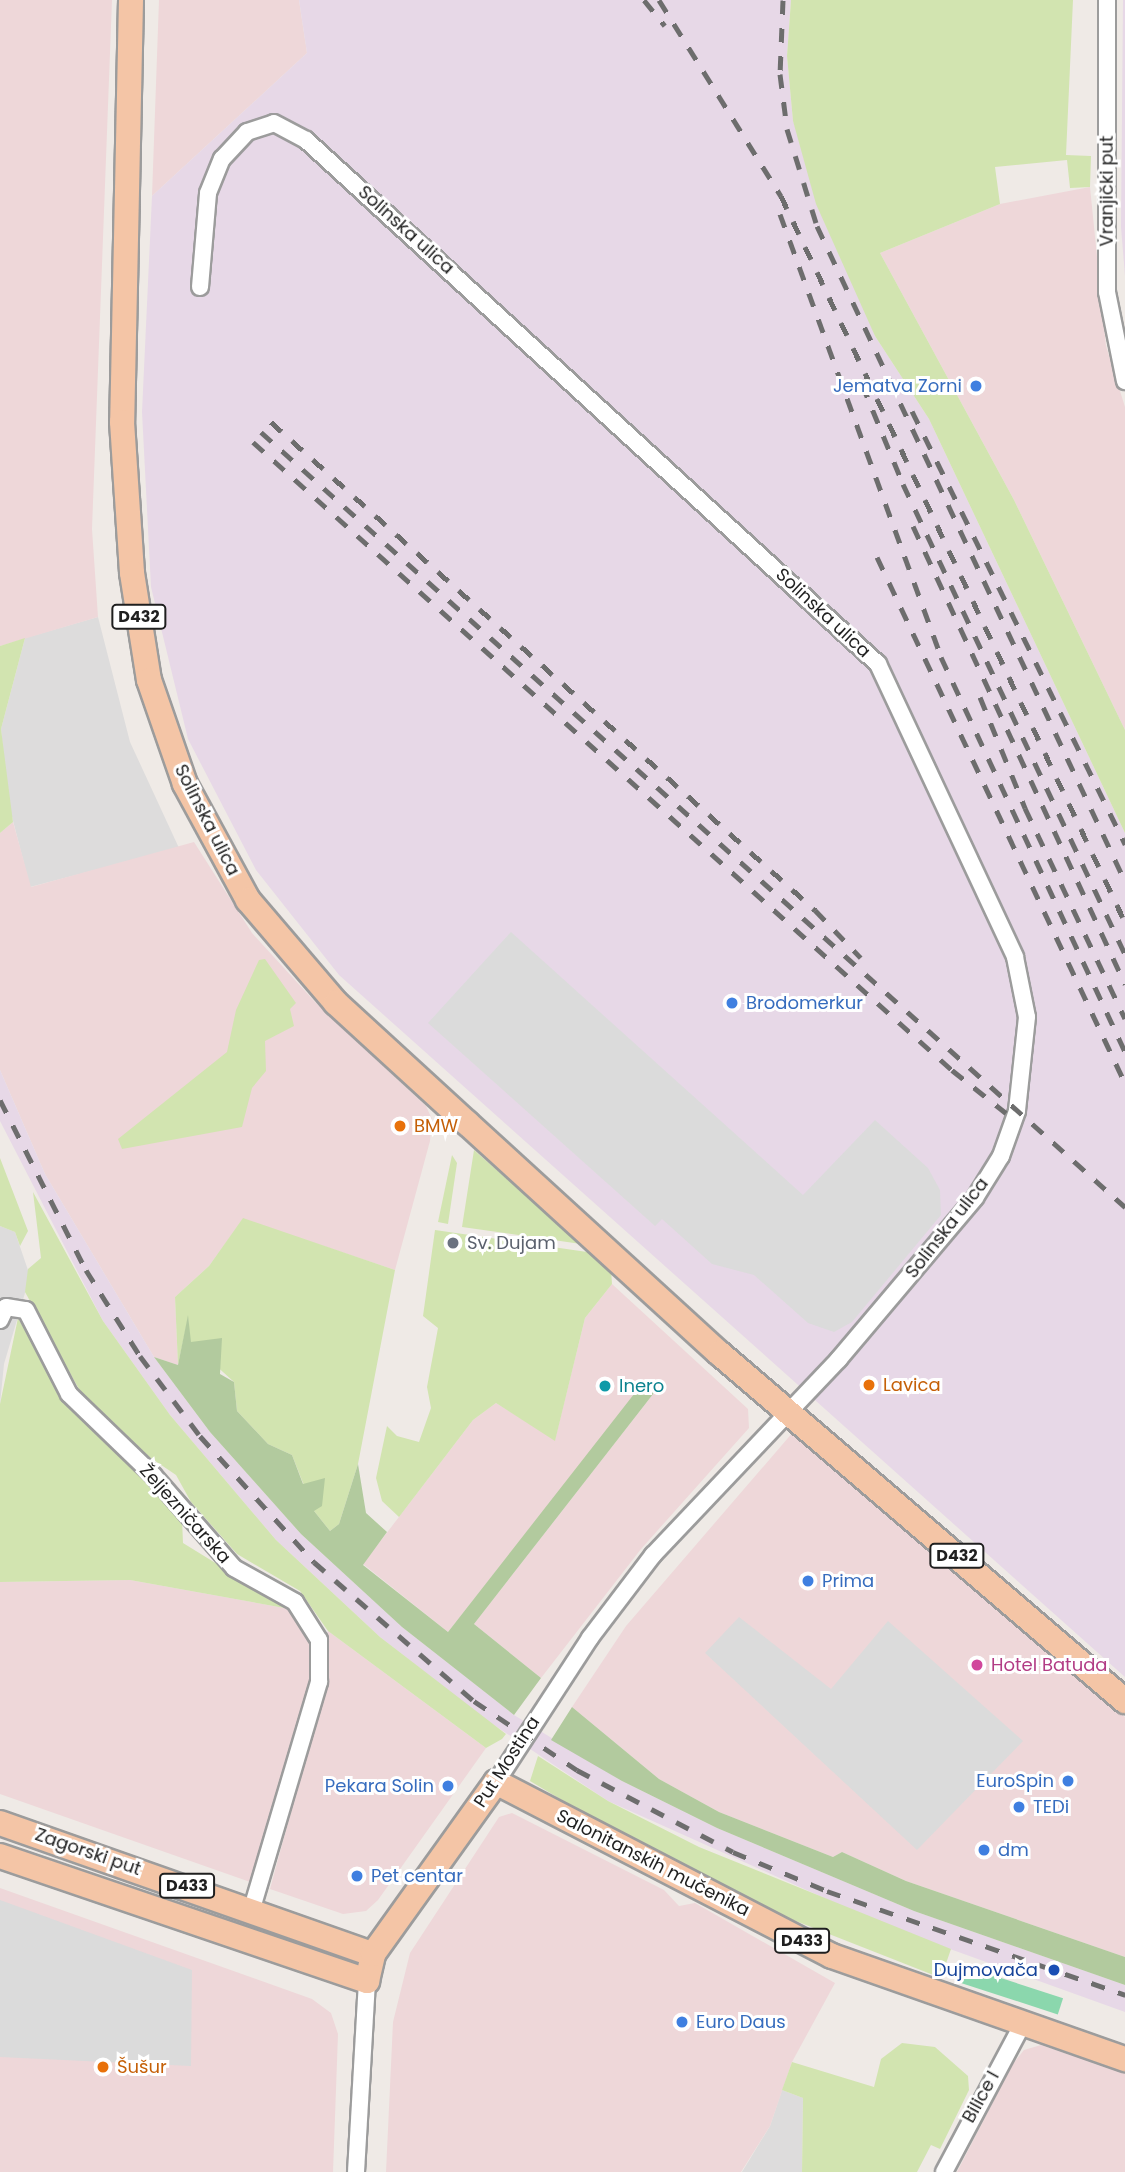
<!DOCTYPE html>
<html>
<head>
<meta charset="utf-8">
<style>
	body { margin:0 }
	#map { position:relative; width:1125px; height:2172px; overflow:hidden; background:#efeae6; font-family:Poppins,sans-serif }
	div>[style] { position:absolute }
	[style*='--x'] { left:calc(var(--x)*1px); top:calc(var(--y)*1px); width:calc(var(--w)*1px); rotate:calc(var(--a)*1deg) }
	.residential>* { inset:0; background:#dddcdc }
	.commercial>* { inset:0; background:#eed7d9 }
	.industrial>* { inset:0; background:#e7d8e7 }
	.grass>* { inset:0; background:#d2e4b0 }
	.forest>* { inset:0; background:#b2ca9e }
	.pitch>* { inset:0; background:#8bd7ad; transform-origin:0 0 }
	.parking>* { inset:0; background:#dbdbdb }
	.roads { filter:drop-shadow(2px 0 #9c9c9c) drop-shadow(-2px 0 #9c9c9c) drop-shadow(0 2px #9c9c9c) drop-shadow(0 -2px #9c9c9c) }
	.minor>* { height:16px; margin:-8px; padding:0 8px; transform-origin:8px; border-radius:8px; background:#fff }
	.primary>* { height:24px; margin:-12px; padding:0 12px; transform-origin:12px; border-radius:12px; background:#f4c5a6 }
	.rail>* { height:5px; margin-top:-2.5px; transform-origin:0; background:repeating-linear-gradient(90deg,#6d6d6d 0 14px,transparent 0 28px) }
	.dots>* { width:19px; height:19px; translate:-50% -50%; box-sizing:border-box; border:4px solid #fff; border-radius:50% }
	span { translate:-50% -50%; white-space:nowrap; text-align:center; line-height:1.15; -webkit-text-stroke:6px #fff; paint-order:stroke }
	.shield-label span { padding:2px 5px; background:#fff; border:2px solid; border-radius:5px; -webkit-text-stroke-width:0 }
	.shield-label { font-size:16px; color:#1f1f1f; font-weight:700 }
	.street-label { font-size:18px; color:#1f1f1f }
	.shop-label { font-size:18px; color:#366cbe }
	.right { translate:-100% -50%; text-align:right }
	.left { translate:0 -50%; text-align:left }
	.food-label { font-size:18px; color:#c56008 }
	.worship-label { font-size:18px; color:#5b616d }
	.culture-label { font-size:18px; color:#0d838f }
	.hotel-label { font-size:18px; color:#b23c85 }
	.transit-label { font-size:18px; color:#164399 }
</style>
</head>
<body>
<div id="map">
	<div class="residential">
		<div style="clip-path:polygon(98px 617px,130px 742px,179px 848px,30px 887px,8px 801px,1px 729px,25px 638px)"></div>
		<div style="clip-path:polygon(0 1226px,15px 1232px,30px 1276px,4px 1364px,0 1404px)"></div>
		<div style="clip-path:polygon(782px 2090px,803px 2098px,802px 2172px,742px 2172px,770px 2126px)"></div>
	</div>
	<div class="commercial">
		<div style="clip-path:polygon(0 0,112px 0,92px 529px,98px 617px,0 646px)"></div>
		<div style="clip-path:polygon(159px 0,299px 0,307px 53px,152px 196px)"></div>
		<div style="clip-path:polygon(1090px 187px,1106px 346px,1125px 407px,1125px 730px,1014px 500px,880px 253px,1000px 204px)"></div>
		<div style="clip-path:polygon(13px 822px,31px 887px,194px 842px,252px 933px,316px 1003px,426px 1106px,432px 1119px,430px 1141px,395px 1270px,243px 1219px,209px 1266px,175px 1297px,178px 1365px,154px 1357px,45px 1174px,0 1070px,0 833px)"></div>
		<div style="clip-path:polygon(612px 1284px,748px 1409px,749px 1428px,641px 1549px,541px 1678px,474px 1624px,657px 1389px,646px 1381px,448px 1632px,363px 1564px,473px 1420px,496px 1403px,555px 1440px,585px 1318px)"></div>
		<div style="clip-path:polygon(794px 1431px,1125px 1717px,1125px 1957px,906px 1881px,842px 1852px,833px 1857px,719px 1812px,659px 1779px,572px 1707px,626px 1626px)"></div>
		<div style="clip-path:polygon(130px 1580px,290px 1609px,311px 1638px,315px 1666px,298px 1737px,253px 1883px,0 1794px,0 1582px)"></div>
		<div style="clip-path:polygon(328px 1631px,486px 1748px,378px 1900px,366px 1911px,343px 1914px,270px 1889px,325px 1687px)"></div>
		<div style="clip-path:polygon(512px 1813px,664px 1890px,679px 1906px,695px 1903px,835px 1983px,792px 2062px,770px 2126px,741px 2172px,386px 2172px,393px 2022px,410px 1953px,499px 1817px)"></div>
		<div style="clip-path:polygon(0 1888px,312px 1999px,331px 2013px,338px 2034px,333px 2172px,0 2172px)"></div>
		<div style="clip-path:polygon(1041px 2045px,1125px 2073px,1125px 2172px,957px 2172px,1012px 2065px,1024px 2050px)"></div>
	</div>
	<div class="industrial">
		<div style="clip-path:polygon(299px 0,791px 0,787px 56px,793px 121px,875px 336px,929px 419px,1125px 833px,1125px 1677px,339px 975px,256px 870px,188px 739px,151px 587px,142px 412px,152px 196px,307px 53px)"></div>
		<div style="clip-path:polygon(1123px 0,1125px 0,1125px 276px,1121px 227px)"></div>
		<div style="clip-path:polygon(0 1070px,45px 1174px,154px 1357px,210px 1432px,301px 1534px,402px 1627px,514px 1715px,622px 1781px,717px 1828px,914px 1911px,1125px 1985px,1125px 2012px,889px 1927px,608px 1801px,485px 1719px,380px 1637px,276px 1540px,170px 1415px,103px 1321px,0 1121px)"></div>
	</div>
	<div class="grass">
		<div style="clip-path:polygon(791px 0,1073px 0,1066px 155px,1091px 156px,1090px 187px,1070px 188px,1067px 160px,995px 167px,1000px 204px,880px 253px,1014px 500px,1125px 730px,1125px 833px,929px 419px,875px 336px,816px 204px,793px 121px,787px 56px)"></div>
		<div style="clip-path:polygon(25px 638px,1px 729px,13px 822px,0 833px,0 646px)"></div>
		<div style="clip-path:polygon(265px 959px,296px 1003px,290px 1009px,294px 1026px,265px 1041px,266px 1071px,252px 1088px,242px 1127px,122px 1149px,118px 1139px,227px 1052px,236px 1010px,259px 960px)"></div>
		<div style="clip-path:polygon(474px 1150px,581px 1244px,462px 1227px)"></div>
		<div style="clip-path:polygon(452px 1155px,457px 1163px,448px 1224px,438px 1222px)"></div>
		<div style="clip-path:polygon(0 1158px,28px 1231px,20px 1246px,15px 1232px,0 1226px)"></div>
		<div style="clip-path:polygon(33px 1192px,103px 1321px,170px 1415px,276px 1540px,380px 1637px,506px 1734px,502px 1739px,486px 1748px,328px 1631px,300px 1591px,237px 1554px,191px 1502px,176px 1475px,142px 1452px,80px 1391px,25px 1292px,28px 1269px,41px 1258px)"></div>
		<div style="clip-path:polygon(243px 1218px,395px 1270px,358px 1464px,339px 1524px,330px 1531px,314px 1511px,292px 1455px,268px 1444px,237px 1411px,234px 1382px,190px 1342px,188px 1318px,178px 1365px,175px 1297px,209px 1266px)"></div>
		<div style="clip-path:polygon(435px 1230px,594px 1253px,611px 1269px,612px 1284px,585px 1318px,555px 1441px,496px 1403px,473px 1420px,399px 1517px,382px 1501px,376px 1478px,387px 1426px,397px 1436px,419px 1442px,431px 1408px,427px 1387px,438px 1328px,423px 1316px)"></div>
		<div style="clip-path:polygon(18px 1318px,66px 1403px,182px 1519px,183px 1543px,290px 1609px,130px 1580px,0 1582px,0 1404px)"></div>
		<div style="clip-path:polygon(538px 1756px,608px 1801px,699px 1847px,951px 1949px,941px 1978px,773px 1912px,604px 1825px,530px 1781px)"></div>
		<div style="clip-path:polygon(902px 2043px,935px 2047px,968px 2076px,969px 2090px,940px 2149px,931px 2145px,917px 2172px,802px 2172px,803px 2098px,782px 2090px,792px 2062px,874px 2087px,881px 2059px)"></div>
	</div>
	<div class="forest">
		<div style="clip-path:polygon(188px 1315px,191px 1342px,222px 1338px,220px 1374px,234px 1382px,237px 1411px,268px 1444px,292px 1455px,303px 1484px,325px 1478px,322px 1506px,314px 1511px,330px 1531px,339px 1524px,358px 1464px,366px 1513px,387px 1532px,363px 1565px,448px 1632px,645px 1380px,657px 1389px,474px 1624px,541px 1678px,514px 1715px,402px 1627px,301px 1534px,210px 1432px,154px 1357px,178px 1365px)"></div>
		<div style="clip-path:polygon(572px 1707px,659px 1779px,719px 1812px,833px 1857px,842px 1852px,906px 1881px,1125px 1957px,1125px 1985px,914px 1911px,717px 1828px,622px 1781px,551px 1740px)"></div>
	</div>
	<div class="pitch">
		<div style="left:967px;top:1967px;width:101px;height:17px;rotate:18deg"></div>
	</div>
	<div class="parking">
		<div style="clip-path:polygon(511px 932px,803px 1195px,875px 1120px,928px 1168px,940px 1190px,941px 1215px,852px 1322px,834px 1332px,808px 1323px,754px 1275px,712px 1264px,662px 1219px,655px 1226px,428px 1023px)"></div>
		<div style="clip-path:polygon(739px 1617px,831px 1689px,888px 1621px,1023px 1741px,917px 1850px,705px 1653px)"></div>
		<div style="clip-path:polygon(0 1900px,192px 1970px,191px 2066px,0 2057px)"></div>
	</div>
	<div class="roads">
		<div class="minor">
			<div style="--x:1107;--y:0;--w:292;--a:90"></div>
			<div style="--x:1107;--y:292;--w:91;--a:78.6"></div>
			<div style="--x:200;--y:287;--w:94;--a:-85.1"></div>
			<div style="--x:208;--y:193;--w:37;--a:-68"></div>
			<div style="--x:222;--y:159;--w:37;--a:-47"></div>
			<div style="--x:247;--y:132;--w:28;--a:-18"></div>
			<div style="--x:274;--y:123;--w:36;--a:28"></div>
			<div style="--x:306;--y:140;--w:776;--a:42.49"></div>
			<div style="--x:878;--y:664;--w:323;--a:64.9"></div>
			<div style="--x:1015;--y:957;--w:61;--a:78.7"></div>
			<div style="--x:1027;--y:1017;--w:95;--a:96.1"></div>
			<div style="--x:1017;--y:1111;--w:48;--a:109.6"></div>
			<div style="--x:1001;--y:1156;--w:49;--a:121.8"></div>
			<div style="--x:975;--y:1198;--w:211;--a:130.2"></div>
			<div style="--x:839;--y:1359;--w:270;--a:133.5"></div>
			<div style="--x:653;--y:1555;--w:104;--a:127.2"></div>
			<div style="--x:590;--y:1638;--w:172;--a:123.1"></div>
			<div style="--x:0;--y:1320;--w:14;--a:-65"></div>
			<div style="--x:6;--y:1307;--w:20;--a:9"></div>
			<div style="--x:26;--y:1310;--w:94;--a:62.9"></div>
			<div style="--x:69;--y:1394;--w:117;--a:44"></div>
			<div style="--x:153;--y:1475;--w:123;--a:48.9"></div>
			<div style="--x:234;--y:1568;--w:70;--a:29.1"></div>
			<div style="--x:295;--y:1602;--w:45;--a:57.7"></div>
			<div style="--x:319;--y:1640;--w:42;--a:90"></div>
			<div style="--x:319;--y:1682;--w:236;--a:106.5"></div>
			<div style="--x:356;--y:2172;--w:191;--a:-86.7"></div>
			<div style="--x:944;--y:2172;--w:166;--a:-62"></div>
		</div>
		<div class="primary">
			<div style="--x:131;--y:0;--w:422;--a:91.2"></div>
			<div style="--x:122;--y:422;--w:151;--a:86.2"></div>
			<div style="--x:132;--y:573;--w:108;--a:81"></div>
			<div style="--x:149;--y:680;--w:110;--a:70.9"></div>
			<div style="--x:185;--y:784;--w:132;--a:61.5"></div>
			<div style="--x:248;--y:900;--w:135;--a:49.5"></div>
			<div style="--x:336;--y:1003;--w:178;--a:42.5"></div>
			<div style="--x:467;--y:1123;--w:341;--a:42.4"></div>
			<div style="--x:719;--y:1353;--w:535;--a:40.6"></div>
			<div style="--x:0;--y:1823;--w:395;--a:19.4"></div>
			<div style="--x:0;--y:1856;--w:388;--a:18.8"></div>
			<div style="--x:367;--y:1981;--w:28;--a:-77"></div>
			<div style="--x:373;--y:1954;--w:211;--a:-54.4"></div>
			<div style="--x:496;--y:1782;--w:378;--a:27.4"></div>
			<div style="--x:832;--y:1956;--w:311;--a:19.4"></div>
		</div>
	</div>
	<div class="rail">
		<div style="--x:644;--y:0;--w:33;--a:51"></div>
		<div style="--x:659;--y:0;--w:231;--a:58.1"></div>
		<div style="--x:781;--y:196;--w:803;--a:64.65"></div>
		<div style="--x:783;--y:0;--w:74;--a:92.3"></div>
		<div style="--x:780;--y:74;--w:55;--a:82.7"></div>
		<div style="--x:787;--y:129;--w:102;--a:72.8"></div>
		<div style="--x:817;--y:226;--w:724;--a:64.82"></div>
		<div style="--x:780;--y:214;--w:471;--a:70"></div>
		<div style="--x:941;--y:657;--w:435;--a:65"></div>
		<div style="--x:862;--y:384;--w:108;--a:67.7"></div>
		<div style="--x:903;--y:484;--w:520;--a:64.72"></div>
		<div style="--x:912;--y:411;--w:483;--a:63.8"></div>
		<div style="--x:271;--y:422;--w:731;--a:41.89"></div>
		<div style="--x:815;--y:910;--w:66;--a:46.2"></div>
		<div style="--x:261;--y:432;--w:1161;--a:41.89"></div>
		<div style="--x:253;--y:442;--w:940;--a:41.94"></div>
		<div style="--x:952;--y:1070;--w:69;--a:38.5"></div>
		<div style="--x:913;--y:526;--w:505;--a:65.16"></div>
		<div style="--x:877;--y:557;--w:582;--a:64.76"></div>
		<div style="--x:980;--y:697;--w:120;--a:67.9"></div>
		<div style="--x:1025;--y:808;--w:233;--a:64.6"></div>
		<div style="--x:0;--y:1100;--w:191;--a:63.2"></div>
		<div style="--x:86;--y:1270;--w:102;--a:57.9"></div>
		<div style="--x:140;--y:1356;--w:100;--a:53.1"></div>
		<div style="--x:200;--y:1436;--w:170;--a:47.9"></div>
		<div style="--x:314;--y:1562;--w:212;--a:41"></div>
		<div style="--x:474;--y:1701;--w:124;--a:33.8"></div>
		<div style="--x:577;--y:1770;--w:176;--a:27.7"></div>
		<div style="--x:733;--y:1852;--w:102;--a:22.5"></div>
		<div style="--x:827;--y:1891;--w:316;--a:19.2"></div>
	</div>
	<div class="dots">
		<div style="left:976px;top:386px;background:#3f7fe0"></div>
		<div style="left:732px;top:1003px;background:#3f7fe0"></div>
		<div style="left:400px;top:1126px;background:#e8710a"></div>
		<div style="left:453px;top:1243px;background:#6b7280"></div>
		<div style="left:869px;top:1385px;background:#e8710a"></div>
		<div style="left:605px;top:1386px;background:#0f9aa8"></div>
		<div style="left:808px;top:1581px;background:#3f7fe0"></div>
		<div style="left:977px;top:1665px;background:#d1479c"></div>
		<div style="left:1068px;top:1781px;background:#3f7fe0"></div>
		<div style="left:448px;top:1786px;background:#3f7fe0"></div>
		<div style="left:1019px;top:1807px;background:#3f7fe0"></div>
		<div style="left:984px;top:1850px;background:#3f7fe0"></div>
		<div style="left:357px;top:1876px;background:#3f7fe0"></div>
		<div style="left:1054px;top:1970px;background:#1a4fb4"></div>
		<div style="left:682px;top:2022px;background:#3f7fe0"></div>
		<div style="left:103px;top:2067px;background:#e8710a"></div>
	</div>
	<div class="shield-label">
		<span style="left:139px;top:617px">D432</span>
		<span style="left:957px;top:1556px">D432</span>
		<span style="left:187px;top:1886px">D433</span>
		<span style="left:802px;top:1941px">D433</span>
	</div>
	<div class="street-label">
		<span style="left:1107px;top:191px;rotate:-90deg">Vranjički put</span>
		<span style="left:406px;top:230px;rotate:42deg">Solinska ulica</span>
		<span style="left:823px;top:613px;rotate:43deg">Solinska ulica</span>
		<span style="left:207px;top:820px;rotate:63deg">Solinska ulica</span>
		<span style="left:947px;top:1228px;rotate:-52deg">Solinska ulica</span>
		<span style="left:185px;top:1514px;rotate:48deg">Željezničarska</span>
		<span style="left:507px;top:1762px;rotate:-57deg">Put Mostina</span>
		<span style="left:88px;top:1852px;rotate:19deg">Zagorski put</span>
		<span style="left:653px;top:1863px;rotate:27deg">Salonitanskih mučenika</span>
		<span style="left:981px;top:2097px;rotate:-61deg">Bilice I</span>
	</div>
	<div class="shop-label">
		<span class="right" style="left:962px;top:386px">Jematva Zorni</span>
		<span class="left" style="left:746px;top:1003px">Brodomerkur</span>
		<span class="left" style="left:822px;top:1581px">Prima</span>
		<span class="right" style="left:1054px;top:1781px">EuroSpin</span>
		<span class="right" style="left:434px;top:1786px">Pekara Solin</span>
		<span class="left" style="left:1033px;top:1807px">TEDi</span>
		<span class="left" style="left:998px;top:1850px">dm</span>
		<span class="left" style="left:371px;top:1876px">Pet centar</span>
		<span class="left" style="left:696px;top:2022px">Euro Daus</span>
	</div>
	<div class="food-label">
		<span class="left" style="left:414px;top:1126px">BMW</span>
		<span class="left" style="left:883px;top:1385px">Lavica</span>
		<span class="left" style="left:117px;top:2067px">Šušur</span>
	</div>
	<div class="worship-label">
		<span class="left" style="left:467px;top:1243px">Sv. Dujam</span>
	</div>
	<div class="culture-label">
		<span class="left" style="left:619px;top:1386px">Inero</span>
	</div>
	<div class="hotel-label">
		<span class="left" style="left:991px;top:1665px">Hotel Batuda</span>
	</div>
	<div class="transit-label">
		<span class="right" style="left:1038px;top:1970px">Dujmovača</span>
	</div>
</div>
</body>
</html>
